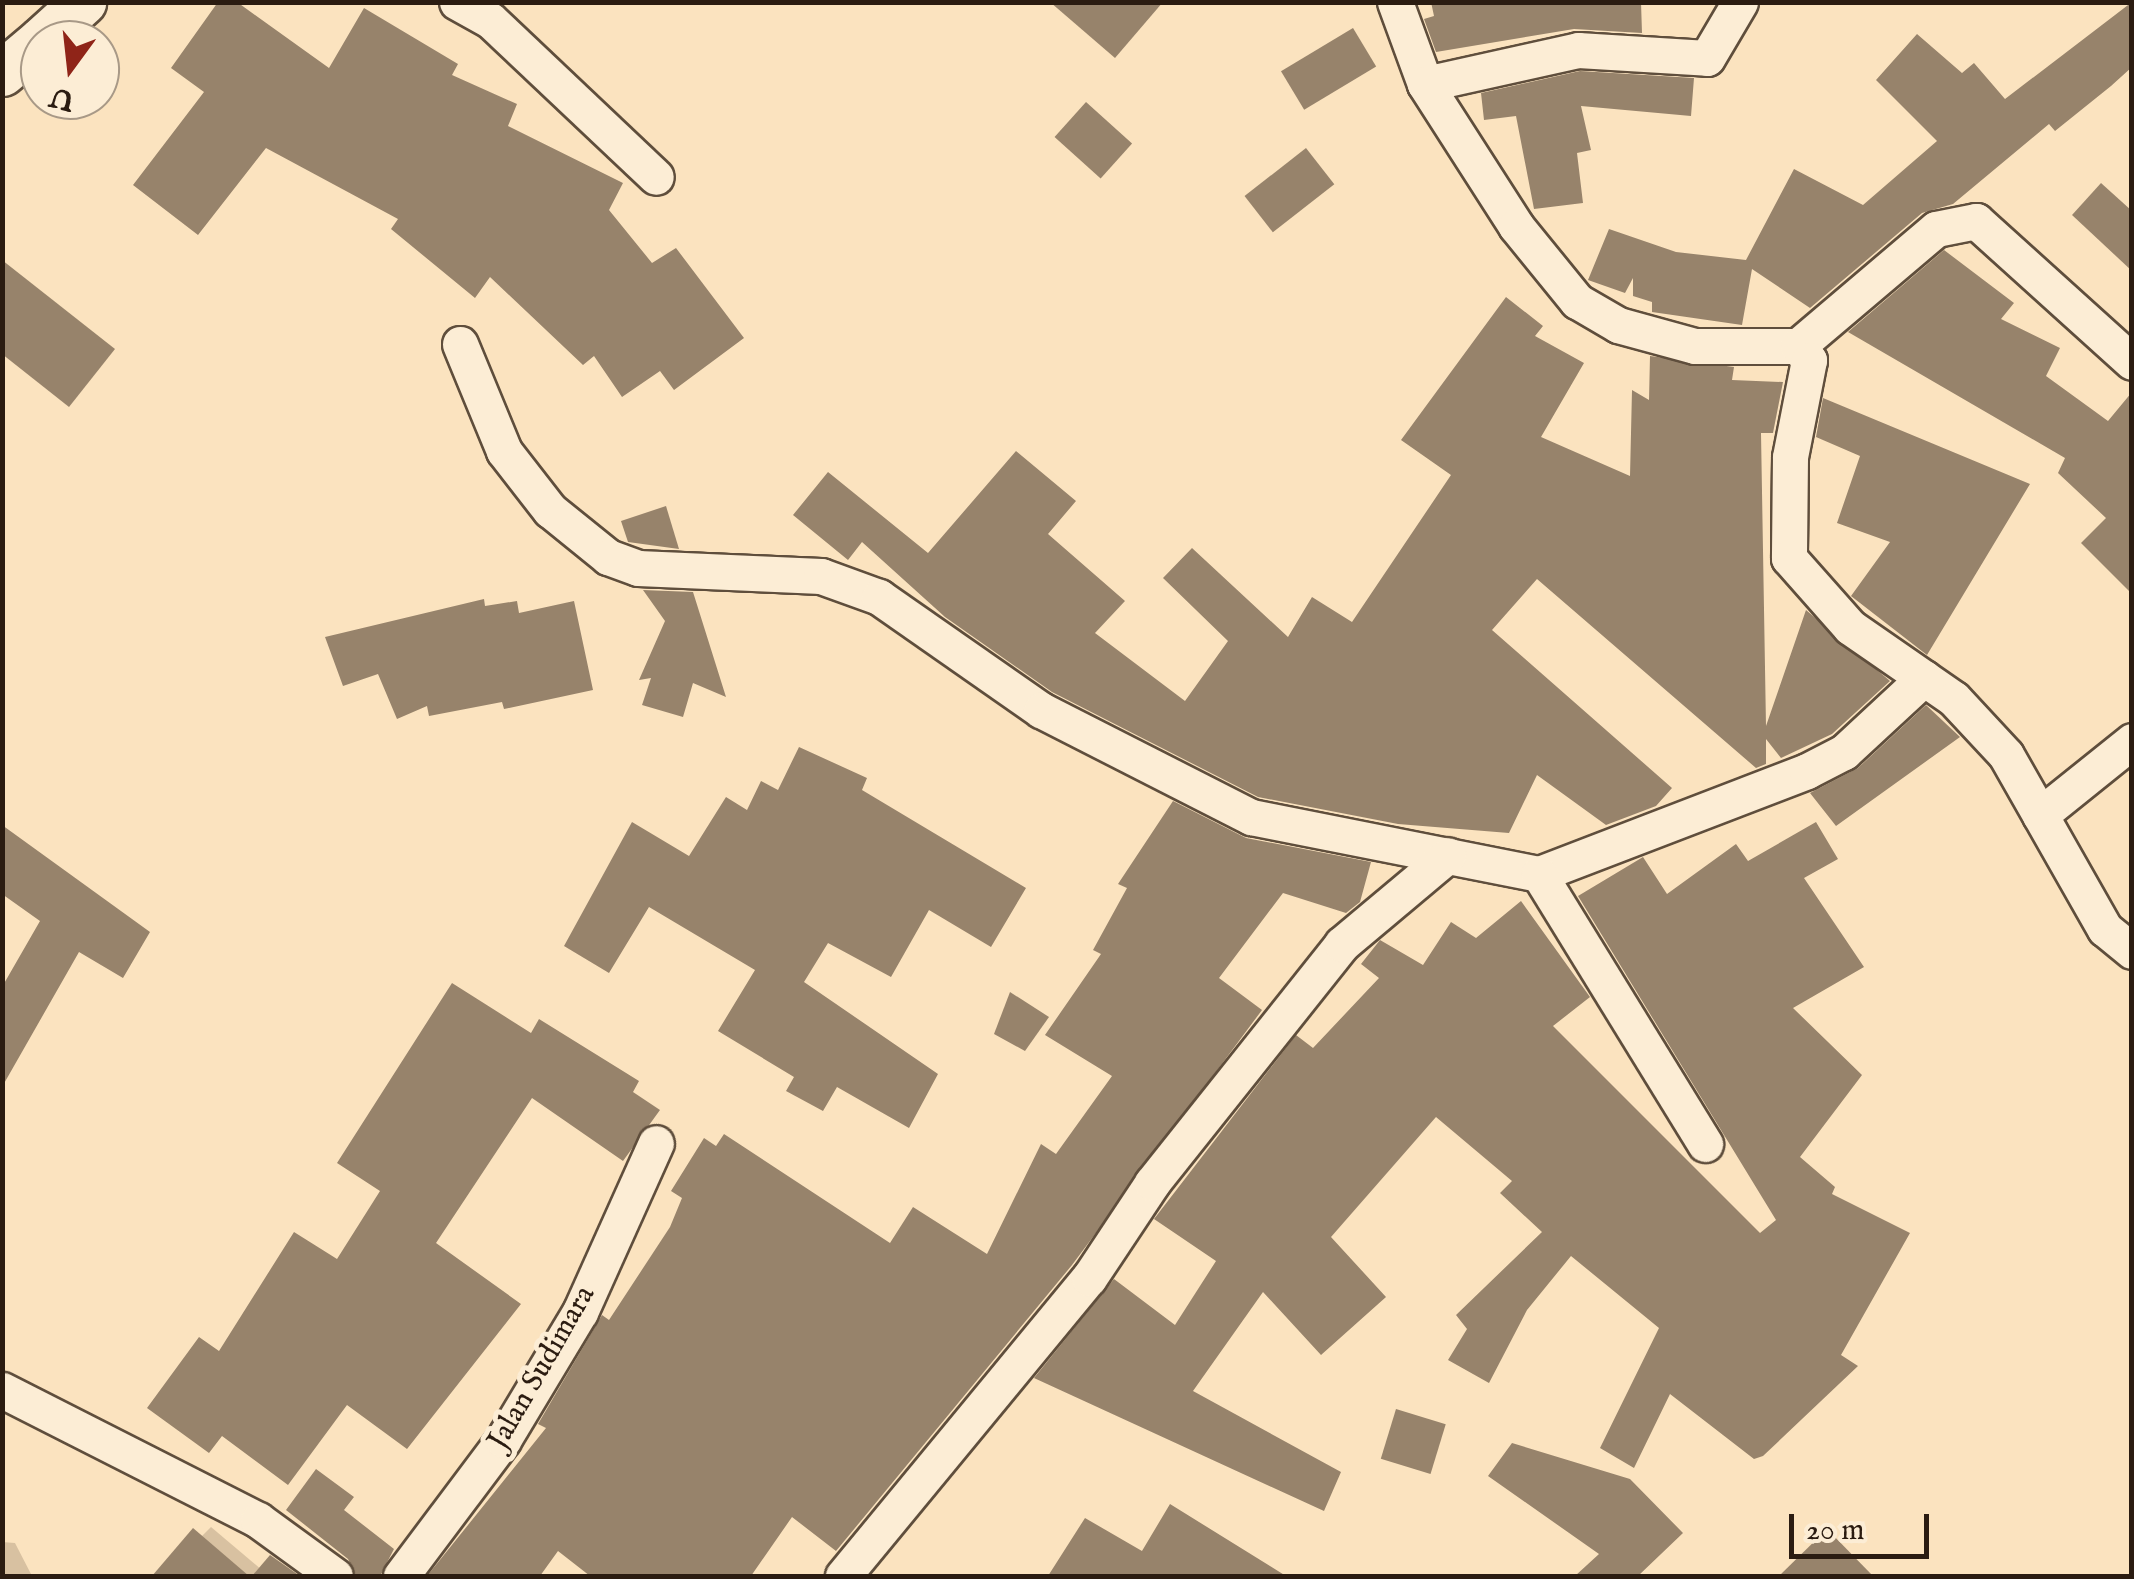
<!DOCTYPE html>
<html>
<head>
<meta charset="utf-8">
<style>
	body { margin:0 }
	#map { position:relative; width:2134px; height:1579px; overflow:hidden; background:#fbe3bf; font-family:"IM FELL English",serif }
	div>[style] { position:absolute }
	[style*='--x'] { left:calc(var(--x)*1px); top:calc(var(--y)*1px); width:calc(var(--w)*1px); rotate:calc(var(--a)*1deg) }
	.green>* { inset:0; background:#d8c1a1 }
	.building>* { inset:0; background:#97836b; transform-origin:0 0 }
	.roads { filter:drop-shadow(2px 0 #5f4e3c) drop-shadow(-2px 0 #5f4e3c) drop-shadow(0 2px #5f4e3c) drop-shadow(0 -2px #5f4e3c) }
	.minor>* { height:35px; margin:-17.5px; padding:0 17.5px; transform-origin:17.5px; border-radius:17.5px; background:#fcedd5 }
	.tertiary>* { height:45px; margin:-22.5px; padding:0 22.5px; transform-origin:22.5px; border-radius:22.5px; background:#fcedd5 }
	span { translate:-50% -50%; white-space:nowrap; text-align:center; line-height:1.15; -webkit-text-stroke:10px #fcedd5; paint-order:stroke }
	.street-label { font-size:30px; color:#2b1c11 }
	.frame { position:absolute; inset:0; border:5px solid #2b1c11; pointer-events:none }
	.north { position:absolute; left:20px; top:20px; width:100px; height:100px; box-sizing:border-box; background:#fcedd5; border:2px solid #a89987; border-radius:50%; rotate:195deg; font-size:28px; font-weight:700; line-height:40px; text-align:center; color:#2b1c11 }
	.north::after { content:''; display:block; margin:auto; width:35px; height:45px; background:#8f2418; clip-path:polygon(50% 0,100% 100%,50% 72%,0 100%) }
	.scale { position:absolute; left:1789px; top:1514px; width:140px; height:45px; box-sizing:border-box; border:5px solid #2b1c11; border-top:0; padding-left:12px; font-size:30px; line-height:35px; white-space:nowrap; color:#2b1c11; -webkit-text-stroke:8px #fcedd5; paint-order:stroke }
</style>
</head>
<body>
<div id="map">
	<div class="green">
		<div style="clip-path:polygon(211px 1527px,269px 1576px,162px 1576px)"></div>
		<div style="clip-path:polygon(2px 1542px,15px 1543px,32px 1576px,3px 1576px)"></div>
	</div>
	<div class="building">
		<div style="clip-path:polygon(218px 2px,237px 2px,329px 68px,364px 8px,458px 64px,452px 75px,517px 104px,508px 126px,623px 183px,609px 210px,652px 263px,676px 248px,744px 338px,674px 390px,660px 371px,622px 397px,594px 356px,583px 365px,490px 277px,475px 298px,391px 229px,398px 219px,266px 148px,198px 235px,133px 185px,204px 92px,171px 68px)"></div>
		<div style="clip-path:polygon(1050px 2px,1163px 2px,1115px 58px)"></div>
		<div style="clip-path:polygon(1431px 2px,1641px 2px,1642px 33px,1574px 29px,1436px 52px,1424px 19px,1434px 16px)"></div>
		<div style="clip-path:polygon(2132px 2px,2132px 67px,2111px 86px,2055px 131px,2049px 124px,1953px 204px,1922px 213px,1810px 308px,1752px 269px,1742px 325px,1652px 312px,1652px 302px,1633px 296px,1633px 278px,1625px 293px,1588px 280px,1609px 229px,1676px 252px,1746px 260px,1794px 169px,1863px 205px,1937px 141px,1876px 80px,1917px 34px,1962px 73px,1974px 63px,2005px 99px)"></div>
		<div style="left:1353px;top:28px;width:45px;height:84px;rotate:59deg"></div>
		<div style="clip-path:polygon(1580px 71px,1694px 78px,1691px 116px,1581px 106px,1591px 150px,1577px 153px,1583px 203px,1534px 209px,1516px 116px,1484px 120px,1481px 93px)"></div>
		<div style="left:1086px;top:102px;width:62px;height:47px;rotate:42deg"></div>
		<div style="left:1306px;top:148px;width:46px;height:78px;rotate:52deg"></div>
		<div style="clip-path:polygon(2101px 183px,2132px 211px,2132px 271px,2072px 215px)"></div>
		<div style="clip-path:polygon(1944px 250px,2014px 303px,2001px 319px,2060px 348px,2046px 376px,2108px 421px,2132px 392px,2132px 594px,2081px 543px,2106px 518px,2058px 473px,2065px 458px,1848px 332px)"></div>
		<div style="clip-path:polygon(2px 260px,115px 349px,69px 407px,2px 354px)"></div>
		<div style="clip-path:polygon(1506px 297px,1543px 326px,1535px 336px,1584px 363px,1541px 437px,1630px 476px,1632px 390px,1649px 400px,1650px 356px,1734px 367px,1732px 380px,1783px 382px,1773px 433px,1761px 433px,1766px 726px,1806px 610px,1890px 681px,1832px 734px,1781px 758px,1766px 739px,1766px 764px,1756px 768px,1537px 579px,1492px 630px,1672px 788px,1656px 806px,1606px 825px,1537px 775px,1509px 833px,1398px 824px,1258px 797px,1052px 692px,945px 617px,862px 542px,848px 560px,793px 515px,828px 472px,928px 553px,1016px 451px,1076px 501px,1048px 534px,1125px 601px,1095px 633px,1185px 701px,1228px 641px,1163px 578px,1192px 548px,1288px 637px,1312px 597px,1352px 622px,1451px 475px,1401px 440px)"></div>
		<div style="clip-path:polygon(1823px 398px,2030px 484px,1927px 655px,1851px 596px,1890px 542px,1837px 523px,1860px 456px,1816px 437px)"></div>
		<div style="clip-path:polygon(666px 506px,679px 549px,628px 542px,621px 521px)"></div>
		<div style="clip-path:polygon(643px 590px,693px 592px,726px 697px,693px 683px,683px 717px,642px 705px,651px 678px,639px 680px,665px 621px)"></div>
		<div style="clip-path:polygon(484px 599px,485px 606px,517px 601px,519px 613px,574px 601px,593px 690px,504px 709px,502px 702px,429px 716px,427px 706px,397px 719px,378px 674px,343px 686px,325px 637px)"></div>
		<div style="clip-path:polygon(1926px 705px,1960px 737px,1836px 826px,1810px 793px,1858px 768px)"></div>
		<div style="clip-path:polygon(799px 747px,867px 778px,862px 790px,1026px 888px,991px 947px,929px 910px,891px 977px,828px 943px,804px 982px,938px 1074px,909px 1128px,837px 1087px,823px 1111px,786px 1091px,794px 1077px,718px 1031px,755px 970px,649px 907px,609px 973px,564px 946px,632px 822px,689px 856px,726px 797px,747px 810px,761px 781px,778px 790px)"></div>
		<div style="clip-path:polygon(1173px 801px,1246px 838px,1371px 862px,1360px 902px,1346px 913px,1283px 893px,1219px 978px,1262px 1010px,1072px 1265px,836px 1551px,792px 1517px,751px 1576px,590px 1576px,558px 1551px,540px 1576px,427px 1576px,546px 1428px,538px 1424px,602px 1315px,609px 1320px,670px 1227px,682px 1198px,671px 1191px,704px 1138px,716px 1146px,724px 1134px,890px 1243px,913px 1207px,987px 1254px,1041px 1144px,1056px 1154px,1112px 1076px,1045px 1035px,1101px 954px,1093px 950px,1127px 888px,1118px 884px)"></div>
		<div style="clip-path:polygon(1816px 822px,1838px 859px,1804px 878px,1864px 967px,1793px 1008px,1862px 1075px,1800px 1157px,1835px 1187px,1832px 1194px,1910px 1233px,1841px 1355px,1858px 1366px,1763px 1456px,1754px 1459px,1670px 1394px,1634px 1468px,1600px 1448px,1659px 1328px,1571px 1256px,1527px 1310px,1489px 1383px,1448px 1360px,1467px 1329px,1456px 1315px,1542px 1232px,1500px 1193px,1512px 1181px,1436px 1117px,1331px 1237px,1386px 1297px,1321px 1355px,1263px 1292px,1193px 1391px,1341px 1472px,1324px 1511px,1034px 1378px,1114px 1279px,1175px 1325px,1216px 1261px,1154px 1219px,1296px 1035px,1313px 1048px,1379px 978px,1361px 964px,1380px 940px,1423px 965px,1451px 922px,1476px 938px,1521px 901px,1590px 997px,1553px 1026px,1760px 1233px,1776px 1220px,1578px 896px,1643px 857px,1667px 894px,1736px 844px,1748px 861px)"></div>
		<div style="clip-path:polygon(2px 825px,150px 932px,123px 978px,79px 952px,2px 1087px,2px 987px,40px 921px,2px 894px)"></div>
		<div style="clip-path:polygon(452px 983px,531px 1033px,539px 1019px,639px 1081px,633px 1092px,660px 1110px,623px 1161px,532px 1098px,436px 1243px,521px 1304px,407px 1449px,347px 1405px,288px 1485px,222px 1436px,209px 1453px,147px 1408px,199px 1337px,219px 1351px,294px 1232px,337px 1259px,380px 1191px,337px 1163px)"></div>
		<div style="clip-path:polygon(1010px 992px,1049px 1017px,1025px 1051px,994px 1034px)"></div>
		<div style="left:1396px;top:1409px;width:52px;height:52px;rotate:17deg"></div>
		<div style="clip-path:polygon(1512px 1443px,1630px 1479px,1683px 1533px,1638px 1576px,1575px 1576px,1599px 1554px,1488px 1476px)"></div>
		<div style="clip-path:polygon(316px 1469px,354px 1497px,344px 1510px,394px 1549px,380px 1576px,356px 1576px,348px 1559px,286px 1510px)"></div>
		<div style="clip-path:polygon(1170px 1504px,1286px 1576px,1048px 1576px,1085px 1518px,1142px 1551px)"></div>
		<div style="clip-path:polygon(193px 1528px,249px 1576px,152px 1576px)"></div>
		<div style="clip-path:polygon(1827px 1529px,1873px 1576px,1779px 1576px)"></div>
		<div style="clip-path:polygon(270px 1555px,300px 1576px,252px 1576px)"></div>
	</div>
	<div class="roads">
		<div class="minor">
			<div style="--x:457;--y:2;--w:38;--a:29"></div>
			<div style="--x:490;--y:20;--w:228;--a:43.4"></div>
			<div style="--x:1395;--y:2;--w:87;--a:69.9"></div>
			<div style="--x:1425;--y:84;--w:169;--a:57.3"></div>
			<div style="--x:1516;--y:226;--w:97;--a:50.9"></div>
			<div style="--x:1577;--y:301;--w:48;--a:30.3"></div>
			<div style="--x:1618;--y:325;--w:80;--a:15.3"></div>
			<div style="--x:1695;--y:346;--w:103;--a:0"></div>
			<div style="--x:1798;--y:346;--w:181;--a:-40.3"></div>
			<div style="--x:1936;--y:229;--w:41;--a:-11.3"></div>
			<div style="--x:1976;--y:221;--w:210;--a:42.1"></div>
			<div style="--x:1425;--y:84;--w:157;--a:-12.5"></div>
			<div style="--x:1578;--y:50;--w:129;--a:3.5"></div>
			<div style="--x:1707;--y:58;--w:65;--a:-59.5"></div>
			<div style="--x:460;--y:344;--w:116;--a:67.6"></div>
			<div style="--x:504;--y:451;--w:75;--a:52.1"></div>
			<div style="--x:550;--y:510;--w:75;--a:39"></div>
			<div style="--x:608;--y:557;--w:32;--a:20"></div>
			<div style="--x:638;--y:568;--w:183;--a:2.5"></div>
			<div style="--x:821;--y:576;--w:62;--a:19.9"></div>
			<div style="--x:879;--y:597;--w:198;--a:34.9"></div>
			<div style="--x:1041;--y:710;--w:236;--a:27"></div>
			<div style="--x:1251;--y:817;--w:294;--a:11.2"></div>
			<div style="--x:1539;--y:874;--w:287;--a:-21"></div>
			<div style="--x:1807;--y:771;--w:42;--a:-27.2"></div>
			<div style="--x:1844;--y:752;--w:109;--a:-42.8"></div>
			<div style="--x:1798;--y:346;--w:18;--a:52"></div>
			<div style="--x:1809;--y:360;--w:99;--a:101.1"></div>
			<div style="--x:1790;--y:457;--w:101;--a:90.6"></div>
			<div style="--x:1789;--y:558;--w:92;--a:48.5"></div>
			<div style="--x:1850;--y:627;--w:126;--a:34.7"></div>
			<div style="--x:1954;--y:699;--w:76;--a:47.1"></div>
			<div style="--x:2006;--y:755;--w:200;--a:60.4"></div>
			<div style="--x:2105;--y:929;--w:35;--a:39"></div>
			<div style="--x:2040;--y:815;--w:118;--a:-38.8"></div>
			<div style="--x:1539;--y:874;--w:317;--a:58.4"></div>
			<div style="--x:2;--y:1390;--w:287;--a:26.9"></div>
			<div style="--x:258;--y:1520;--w:95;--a:36"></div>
			<div style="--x:401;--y:1576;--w:170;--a:-53.1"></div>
			<div style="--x:503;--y:1440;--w:149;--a:-59"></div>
			<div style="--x:580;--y:1312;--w:185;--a:-65.8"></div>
			<div style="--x:843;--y:1576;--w:386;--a:-50.5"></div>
			<div style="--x:1089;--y:1278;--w:114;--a:-56.4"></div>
			<div style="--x:1152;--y:1183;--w:305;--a:-51.5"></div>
			<div style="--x:1342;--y:944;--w:138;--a:-40"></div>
		</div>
		<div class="tertiary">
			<div style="--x:41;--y:40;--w:57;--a:-42.1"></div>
			<div style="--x:2;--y:73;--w:50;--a:-40.1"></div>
		</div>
	</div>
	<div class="street-label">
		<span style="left:542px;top:1368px;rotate:-60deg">Jalan Sudimara</span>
	</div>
	<div class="frame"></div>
	<div class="north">U</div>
	<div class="scale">20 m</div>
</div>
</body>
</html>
